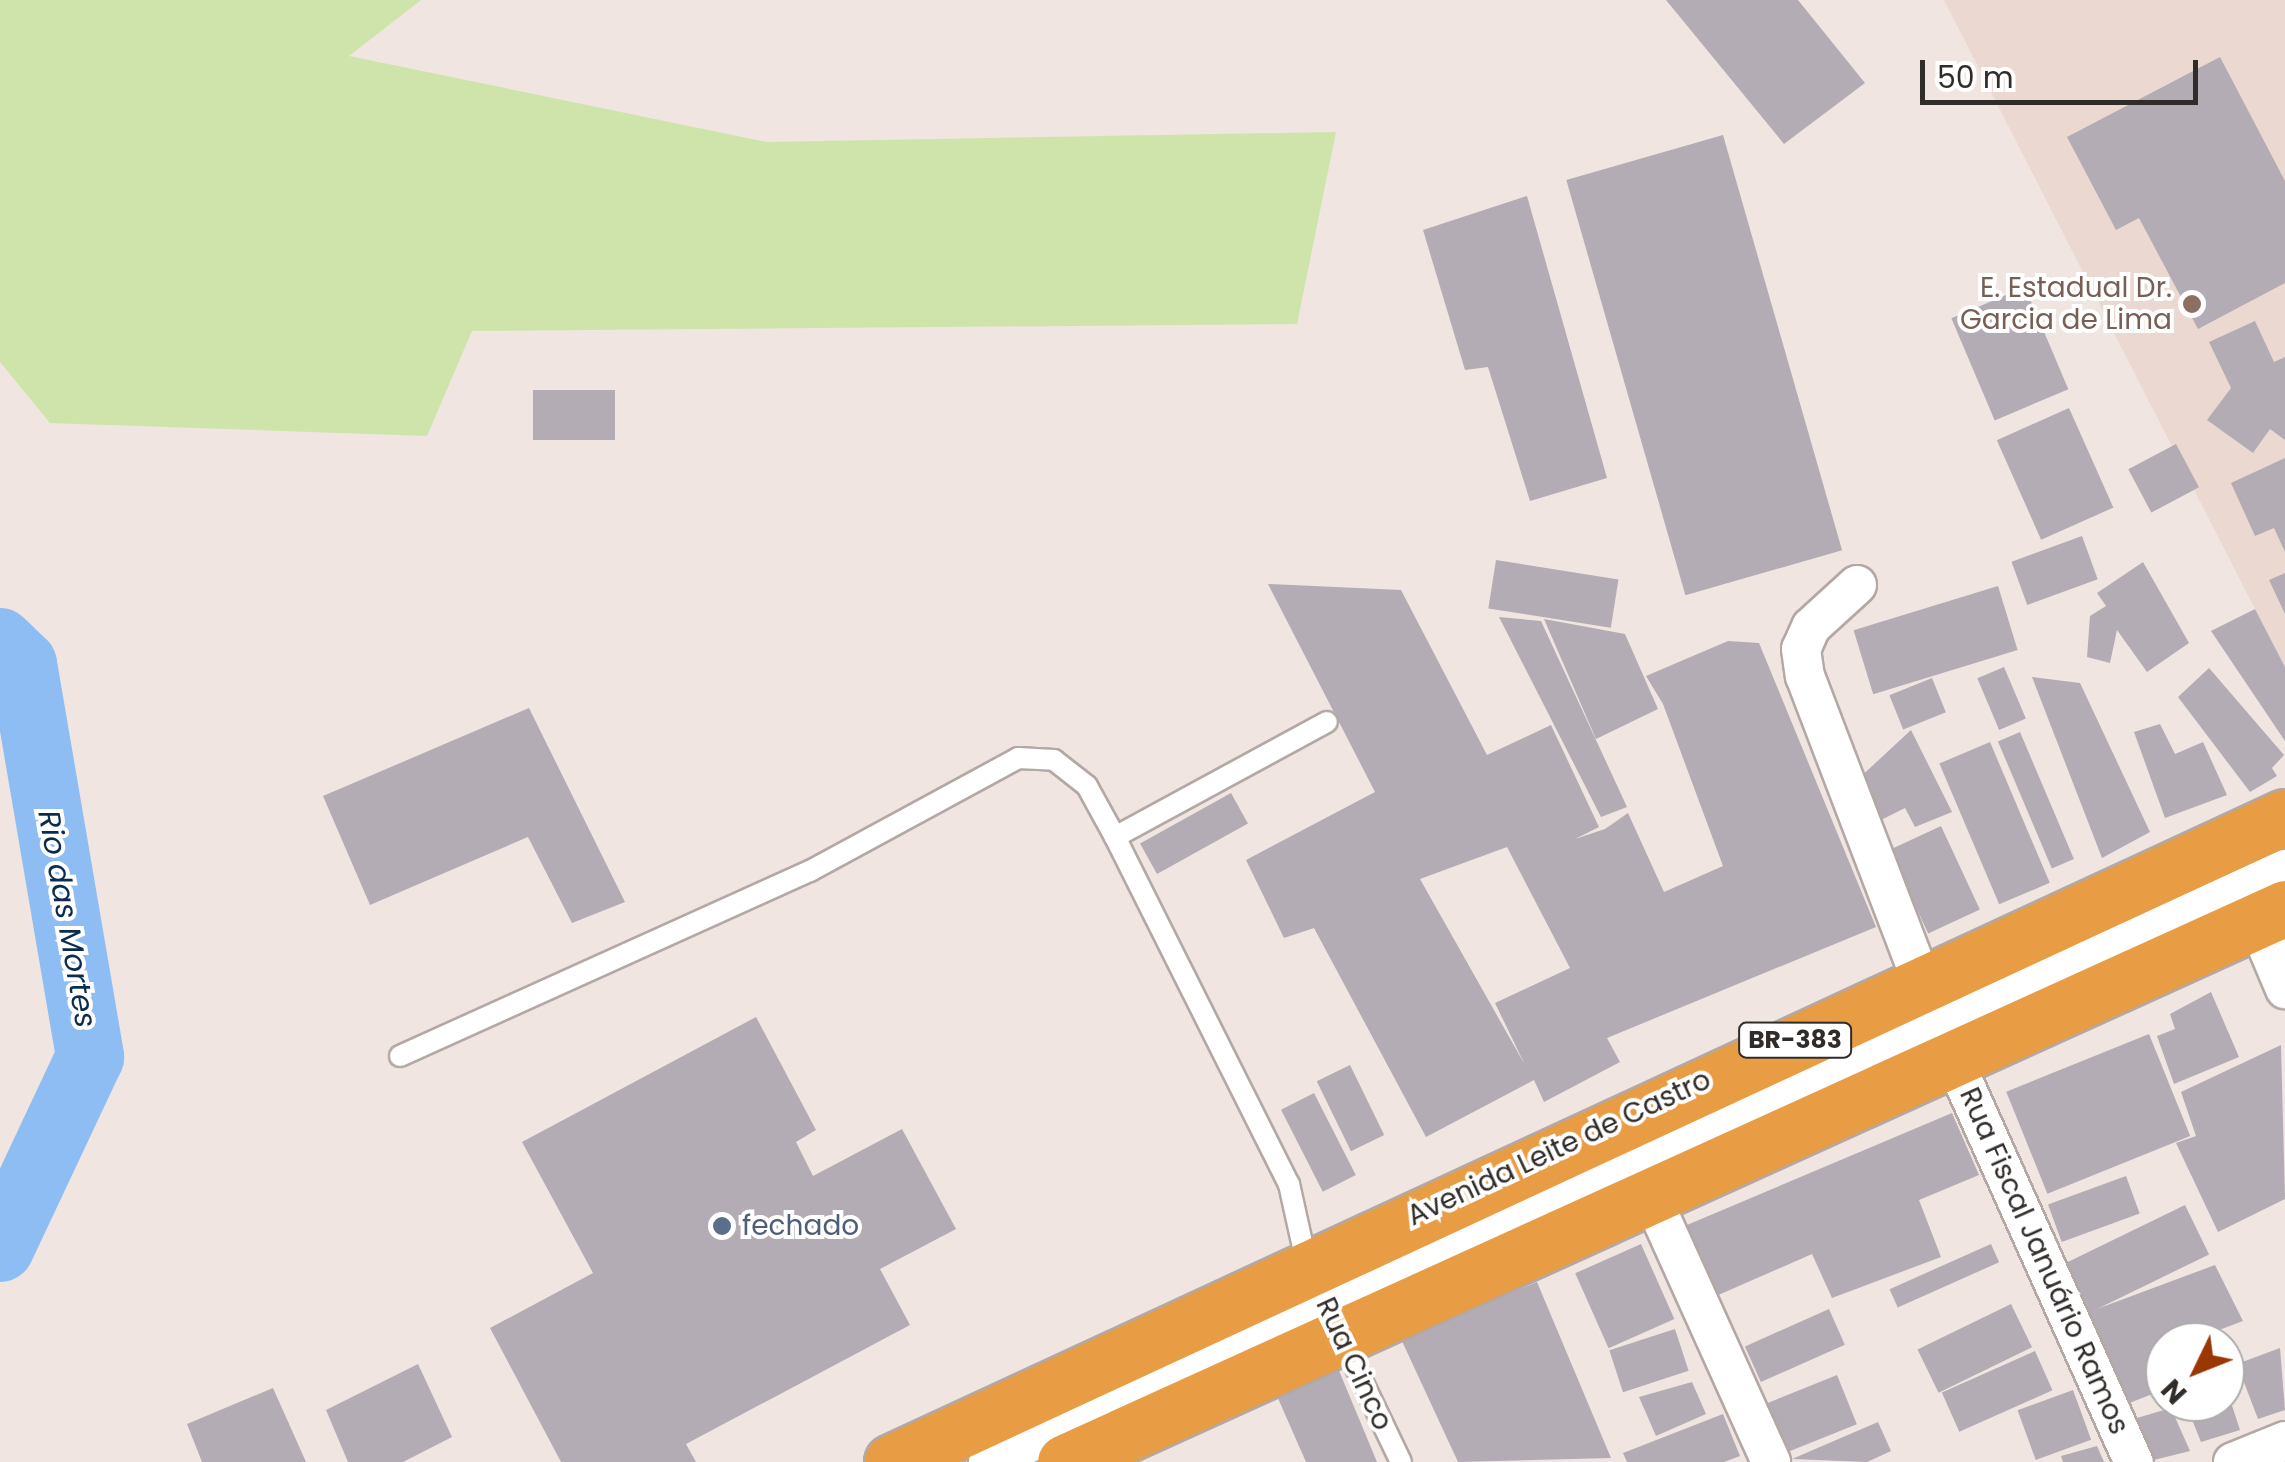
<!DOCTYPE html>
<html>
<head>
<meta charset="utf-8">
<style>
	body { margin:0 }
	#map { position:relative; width:2285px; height:1462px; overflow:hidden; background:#f0e5e1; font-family:Poppins,sans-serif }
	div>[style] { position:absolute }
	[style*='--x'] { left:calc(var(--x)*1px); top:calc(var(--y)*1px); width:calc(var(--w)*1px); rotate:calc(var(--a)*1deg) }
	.built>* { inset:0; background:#ebd8d0 }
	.green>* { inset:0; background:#cfe4aa }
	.river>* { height:68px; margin:-34px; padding:0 34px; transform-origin:34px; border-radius:34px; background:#8ebdf3 }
	.building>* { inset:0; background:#b3acb4; transform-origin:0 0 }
	.roads { filter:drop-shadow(2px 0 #b3a8a4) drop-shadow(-2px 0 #b3a8a4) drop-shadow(0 2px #b3a8a4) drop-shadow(0 -2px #b3a8a4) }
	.lane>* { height:20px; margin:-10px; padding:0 10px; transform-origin:10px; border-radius:10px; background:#fff }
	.street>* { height:38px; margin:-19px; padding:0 19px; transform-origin:19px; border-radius:19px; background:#fff }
	.highway>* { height:55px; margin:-27.5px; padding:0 27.5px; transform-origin:27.5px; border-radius:27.5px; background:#e89c44 }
	.dots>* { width:28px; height:28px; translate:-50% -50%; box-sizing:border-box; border:5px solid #fff; border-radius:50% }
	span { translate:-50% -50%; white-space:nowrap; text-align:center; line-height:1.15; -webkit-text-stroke:8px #fff; paint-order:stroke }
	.shield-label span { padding:2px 8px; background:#fff; border:2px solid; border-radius:8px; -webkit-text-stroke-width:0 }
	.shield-label { font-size:25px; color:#302c2a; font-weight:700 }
	.education-label { font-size:28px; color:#785e54 }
	.right { translate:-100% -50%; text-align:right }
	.street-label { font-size:28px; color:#302c2a }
	.service-label { font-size:28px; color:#4e5e75 }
	.left { translate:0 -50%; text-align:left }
	.water-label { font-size:30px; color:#0a2c4e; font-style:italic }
	.north { position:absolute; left:2145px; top:1322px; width:100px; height:100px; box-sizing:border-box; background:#fff; border:2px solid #acabaa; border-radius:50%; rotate:227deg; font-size:28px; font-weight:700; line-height:40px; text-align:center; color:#302c2a }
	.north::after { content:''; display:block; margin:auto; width:35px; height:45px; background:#9b3704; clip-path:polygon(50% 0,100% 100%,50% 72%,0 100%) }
	.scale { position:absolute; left:1920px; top:60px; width:278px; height:45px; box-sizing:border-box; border:5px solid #302c2a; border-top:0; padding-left:12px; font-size:30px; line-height:35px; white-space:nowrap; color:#302c2a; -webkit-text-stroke:8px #fff; paint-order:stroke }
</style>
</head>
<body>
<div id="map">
	<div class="built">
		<div style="clip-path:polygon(1944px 0,2285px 0,2285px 667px,2255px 609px)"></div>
	</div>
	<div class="green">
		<div style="clip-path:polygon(0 0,421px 0,349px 56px,767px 142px,1336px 132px,1297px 324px,472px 331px,427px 436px,50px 423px,0 362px)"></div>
	</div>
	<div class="river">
		<div style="--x:0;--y:642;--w:32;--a:44"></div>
		<div style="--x:23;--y:664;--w:399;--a:80.3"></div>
		<div style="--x:90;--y:1057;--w:211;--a:115.2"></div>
	</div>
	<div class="building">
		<div style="clip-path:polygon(1666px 0,1798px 0,1865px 83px,1784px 144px)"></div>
		<div style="clip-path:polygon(2220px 57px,2285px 181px,2285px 283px,2198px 329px,2139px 218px,2116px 230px,2067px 137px)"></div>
		<div style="left:1723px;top:135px;width:432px;height:163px;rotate:74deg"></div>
		<div style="clip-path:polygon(1527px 196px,1607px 478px,1530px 501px,1488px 367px,1465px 370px,1423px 230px)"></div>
		<div style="left:2025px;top:287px;width:111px;height:80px;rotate:67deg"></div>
		<div style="clip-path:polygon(2255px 321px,2274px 362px,2285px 357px,2285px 440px,2270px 429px,2253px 453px,2207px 420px,2231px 388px,2209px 342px)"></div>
		<div style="left:615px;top:390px;width:50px;height:82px;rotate:90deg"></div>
		<div style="left:2069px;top:408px;width:109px;height:79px;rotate:66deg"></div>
		<div style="left:2176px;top:444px;width:49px;height:54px;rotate:62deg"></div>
		<div style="clip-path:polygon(2285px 458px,2285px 552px,2274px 528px,2255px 536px,2231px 483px)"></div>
		<div style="left:2082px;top:536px;width:46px;height:75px;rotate:70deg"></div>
		<div style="left:1496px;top:560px;width:124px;height:49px;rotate:9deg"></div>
		<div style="clip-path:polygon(2143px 562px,2189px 643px,2147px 672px,2117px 630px,2110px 663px,2087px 657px,2090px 616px,2106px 606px,2097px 593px)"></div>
		<div style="clip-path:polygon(2285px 573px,2285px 614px,2269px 580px)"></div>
		<div style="clip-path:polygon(evenodd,1268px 584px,1401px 590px,1487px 755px,1551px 725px,1599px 827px,1575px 839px,1605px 829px,1628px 813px,1664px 892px,1723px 866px,1663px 704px,1646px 676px,1728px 641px,1759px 643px,1876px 927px,1607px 1038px,1620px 1062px,1544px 1102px,1534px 1080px,1426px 1137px,1314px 928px,1284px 938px,1246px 860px,1375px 792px,1268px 584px,1507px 847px,1570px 968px,1495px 1003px,1525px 1065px,1420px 879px,1507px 847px)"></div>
		<div style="left:1998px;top:586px;width:67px;height:151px;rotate:73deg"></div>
		<div style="clip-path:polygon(2255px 609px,2285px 667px,2285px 741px,2211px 631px)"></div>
		<div style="clip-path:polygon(1499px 617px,1541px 621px,1627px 807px,1601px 817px)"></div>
		<div style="clip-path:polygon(1544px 619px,1625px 634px,1658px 709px,1596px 739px)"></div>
		<div style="left:2004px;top:667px;width:56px;height:29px;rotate:67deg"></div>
		<div style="clip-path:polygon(2209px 668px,2284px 755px,2272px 768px,2277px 776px,2250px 792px,2178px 697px)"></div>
		<div style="clip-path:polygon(2032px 677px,2080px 683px,2150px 832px,2102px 858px)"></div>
		<div style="left:1932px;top:678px;width:37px;height:46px;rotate:68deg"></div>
		<div style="clip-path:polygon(529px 708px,625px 902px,572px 923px,528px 837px,370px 905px,323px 796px)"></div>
		<div style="clip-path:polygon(2160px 724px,2175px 754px,2203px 742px,2227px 795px,2165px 818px,2134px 732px)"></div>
		<div style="clip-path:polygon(1911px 730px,1952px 812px,1915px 827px,1905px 808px,1875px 823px,1856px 781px)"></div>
		<div style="left:2020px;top:732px;width:138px;height:24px;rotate:67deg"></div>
		<div style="left:1990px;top:742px;width:153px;height:55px;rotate:67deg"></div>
		<div style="left:1231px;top:793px;width:35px;height:104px;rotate:61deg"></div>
		<div style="left:1941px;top:826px;width:92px;height:57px;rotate:65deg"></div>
		<div style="clip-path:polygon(2211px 992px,2239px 1057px,2174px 1084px,2157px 1036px,2175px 1029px,2170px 1014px)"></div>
		<div style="clip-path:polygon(756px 1017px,816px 1130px,796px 1142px,813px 1176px,902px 1129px,956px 1229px,880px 1269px,910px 1325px,686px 1444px,696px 1462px,561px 1462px,490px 1328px,593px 1273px,522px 1142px)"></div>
		<div style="left:2149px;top:1034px;width:110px;height:154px;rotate:68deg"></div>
		<div style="clip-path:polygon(2281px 1045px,2285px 1199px,2218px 1232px,2176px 1143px,2196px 1136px,2181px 1092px)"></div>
		<div style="left:1350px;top:1065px;width:78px;height:37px;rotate:64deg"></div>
		<div style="left:1314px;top:1093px;width:92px;height:37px;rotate:63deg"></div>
		<div style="clip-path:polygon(1952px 1113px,1979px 1175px,1919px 1200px,1941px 1257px,1832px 1298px,1812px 1254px,1716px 1296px,1687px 1225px)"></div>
		<div style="left:2126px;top:1176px;width:40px;height:83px;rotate:70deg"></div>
		<div style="left:2185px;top:1205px;width:55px;height:132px;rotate:64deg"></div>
		<div style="left:1641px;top:1244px;width:82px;height:72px;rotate:66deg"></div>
		<div style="left:1991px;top:1244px;width:20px;height:111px;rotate:66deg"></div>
		<div style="clip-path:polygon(2215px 1265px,2243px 1321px,2187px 1342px,2165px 1342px,2165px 1389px,2127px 1404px,2086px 1313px)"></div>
		<div style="clip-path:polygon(1537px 1282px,1611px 1458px,1458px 1462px,1401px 1339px)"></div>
		<div style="left:2011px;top:1304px;width:48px;height:104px;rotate:64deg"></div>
		<div style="left:1829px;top:1309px;width:39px;height:92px;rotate:66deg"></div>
		<div style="left:1675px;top:1329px;width:44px;height:69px;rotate:72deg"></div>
		<div style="clip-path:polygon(2280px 1348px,2285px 1410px,2258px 1419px,2237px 1364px)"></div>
		<div style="left:2035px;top:1351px;width:43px;height:102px;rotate:66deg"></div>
		<div style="clip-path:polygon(1335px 1361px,1377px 1462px,1306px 1462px,1273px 1387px)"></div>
		<div style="clip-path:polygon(418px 1364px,452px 1437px,403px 1462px,348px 1462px,326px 1410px)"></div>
		<div style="left:1837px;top:1375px;width:53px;height:78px;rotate:68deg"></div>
		<div style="clip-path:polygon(1692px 1382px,1706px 1414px,1656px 1436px,1639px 1397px)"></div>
		<div style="clip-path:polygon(2226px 1387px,2240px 1430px,2201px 1442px,2185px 1402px,2225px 1402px)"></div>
		<div style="clip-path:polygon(273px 1388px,306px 1462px,202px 1462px,187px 1424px)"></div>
		<div style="left:2073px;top:1390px;width:53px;height:59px;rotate:70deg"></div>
		<div style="clip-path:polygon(2171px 1408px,2190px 1451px,2146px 1462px,2130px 1420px)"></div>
		<div style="clip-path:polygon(1723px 1414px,1740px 1456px,1724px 1462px,1627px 1462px,1623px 1453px)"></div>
		<div style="clip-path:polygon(1878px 1422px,1891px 1451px,1867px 1462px,1792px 1459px)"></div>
		<div style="clip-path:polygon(2097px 1446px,2104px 1462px,2063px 1462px,2061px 1456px)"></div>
	</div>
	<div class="roads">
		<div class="lane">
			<div style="--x:1115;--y:837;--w:241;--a:-28.5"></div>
			<div style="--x:400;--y:1056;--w:450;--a:-24.3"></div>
			<div style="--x:810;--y:871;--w:237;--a:-28.5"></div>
			<div style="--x:1018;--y:758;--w:36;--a:3"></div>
			<div style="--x:1054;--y:760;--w:42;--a:38.2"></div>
			<div style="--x:1087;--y:786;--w:58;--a:61.2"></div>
			<div style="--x:1115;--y:837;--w:388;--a:63.4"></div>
			<div style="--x:1289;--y:1184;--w:83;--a:77.5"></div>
			<div style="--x:1343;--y:1341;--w:134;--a:64.4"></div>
		</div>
		<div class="street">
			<div style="--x:1857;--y:585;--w:62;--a:137.6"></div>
			<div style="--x:1811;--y:627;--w:24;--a:114"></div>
			<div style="--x:1801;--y:649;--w:27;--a:82"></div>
			<div style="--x:1805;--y:676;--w:376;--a:69.1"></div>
			<div style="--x:1939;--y:1027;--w:477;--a:65.9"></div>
			<div style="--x:2247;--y:899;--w:98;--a:67.1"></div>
			<div style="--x:1651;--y:1196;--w:292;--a:65.7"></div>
			<div style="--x:988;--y:1462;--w:1426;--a:-24.57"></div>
			<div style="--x:2233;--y:1462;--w:56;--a:-22"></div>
		</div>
		<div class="highway">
			<div style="--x:892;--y:1462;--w:1535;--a:-24.85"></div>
			<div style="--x:1065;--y:1462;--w:1340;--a:-24.42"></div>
		</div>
	</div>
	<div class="dots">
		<div style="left:2192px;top:304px;background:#8d6e63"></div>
		<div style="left:722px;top:1226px;background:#5c6f8a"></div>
	</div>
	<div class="shield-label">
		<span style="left:1795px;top:1040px">BR-383</span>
	</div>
	<div class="education-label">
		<span class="right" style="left:2172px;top:304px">E. Estadual Dr.<br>Garcia de Lima</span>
	</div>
	<div class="street-label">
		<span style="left:1559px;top:1148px;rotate:-25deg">Avenida Leite de Castro</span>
		<span style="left:2044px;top:1261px;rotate:66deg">Rua Fiscal Januário Ramos</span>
		<span style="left:1354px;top:1364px;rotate:65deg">Rua Cinco</span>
	</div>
	<div class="service-label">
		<span class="left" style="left:742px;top:1226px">fechado</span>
	</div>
	<div class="water-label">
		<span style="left:67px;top:919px;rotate:80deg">Rio das Mortes</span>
	</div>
	<div class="north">N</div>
	<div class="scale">50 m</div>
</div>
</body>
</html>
